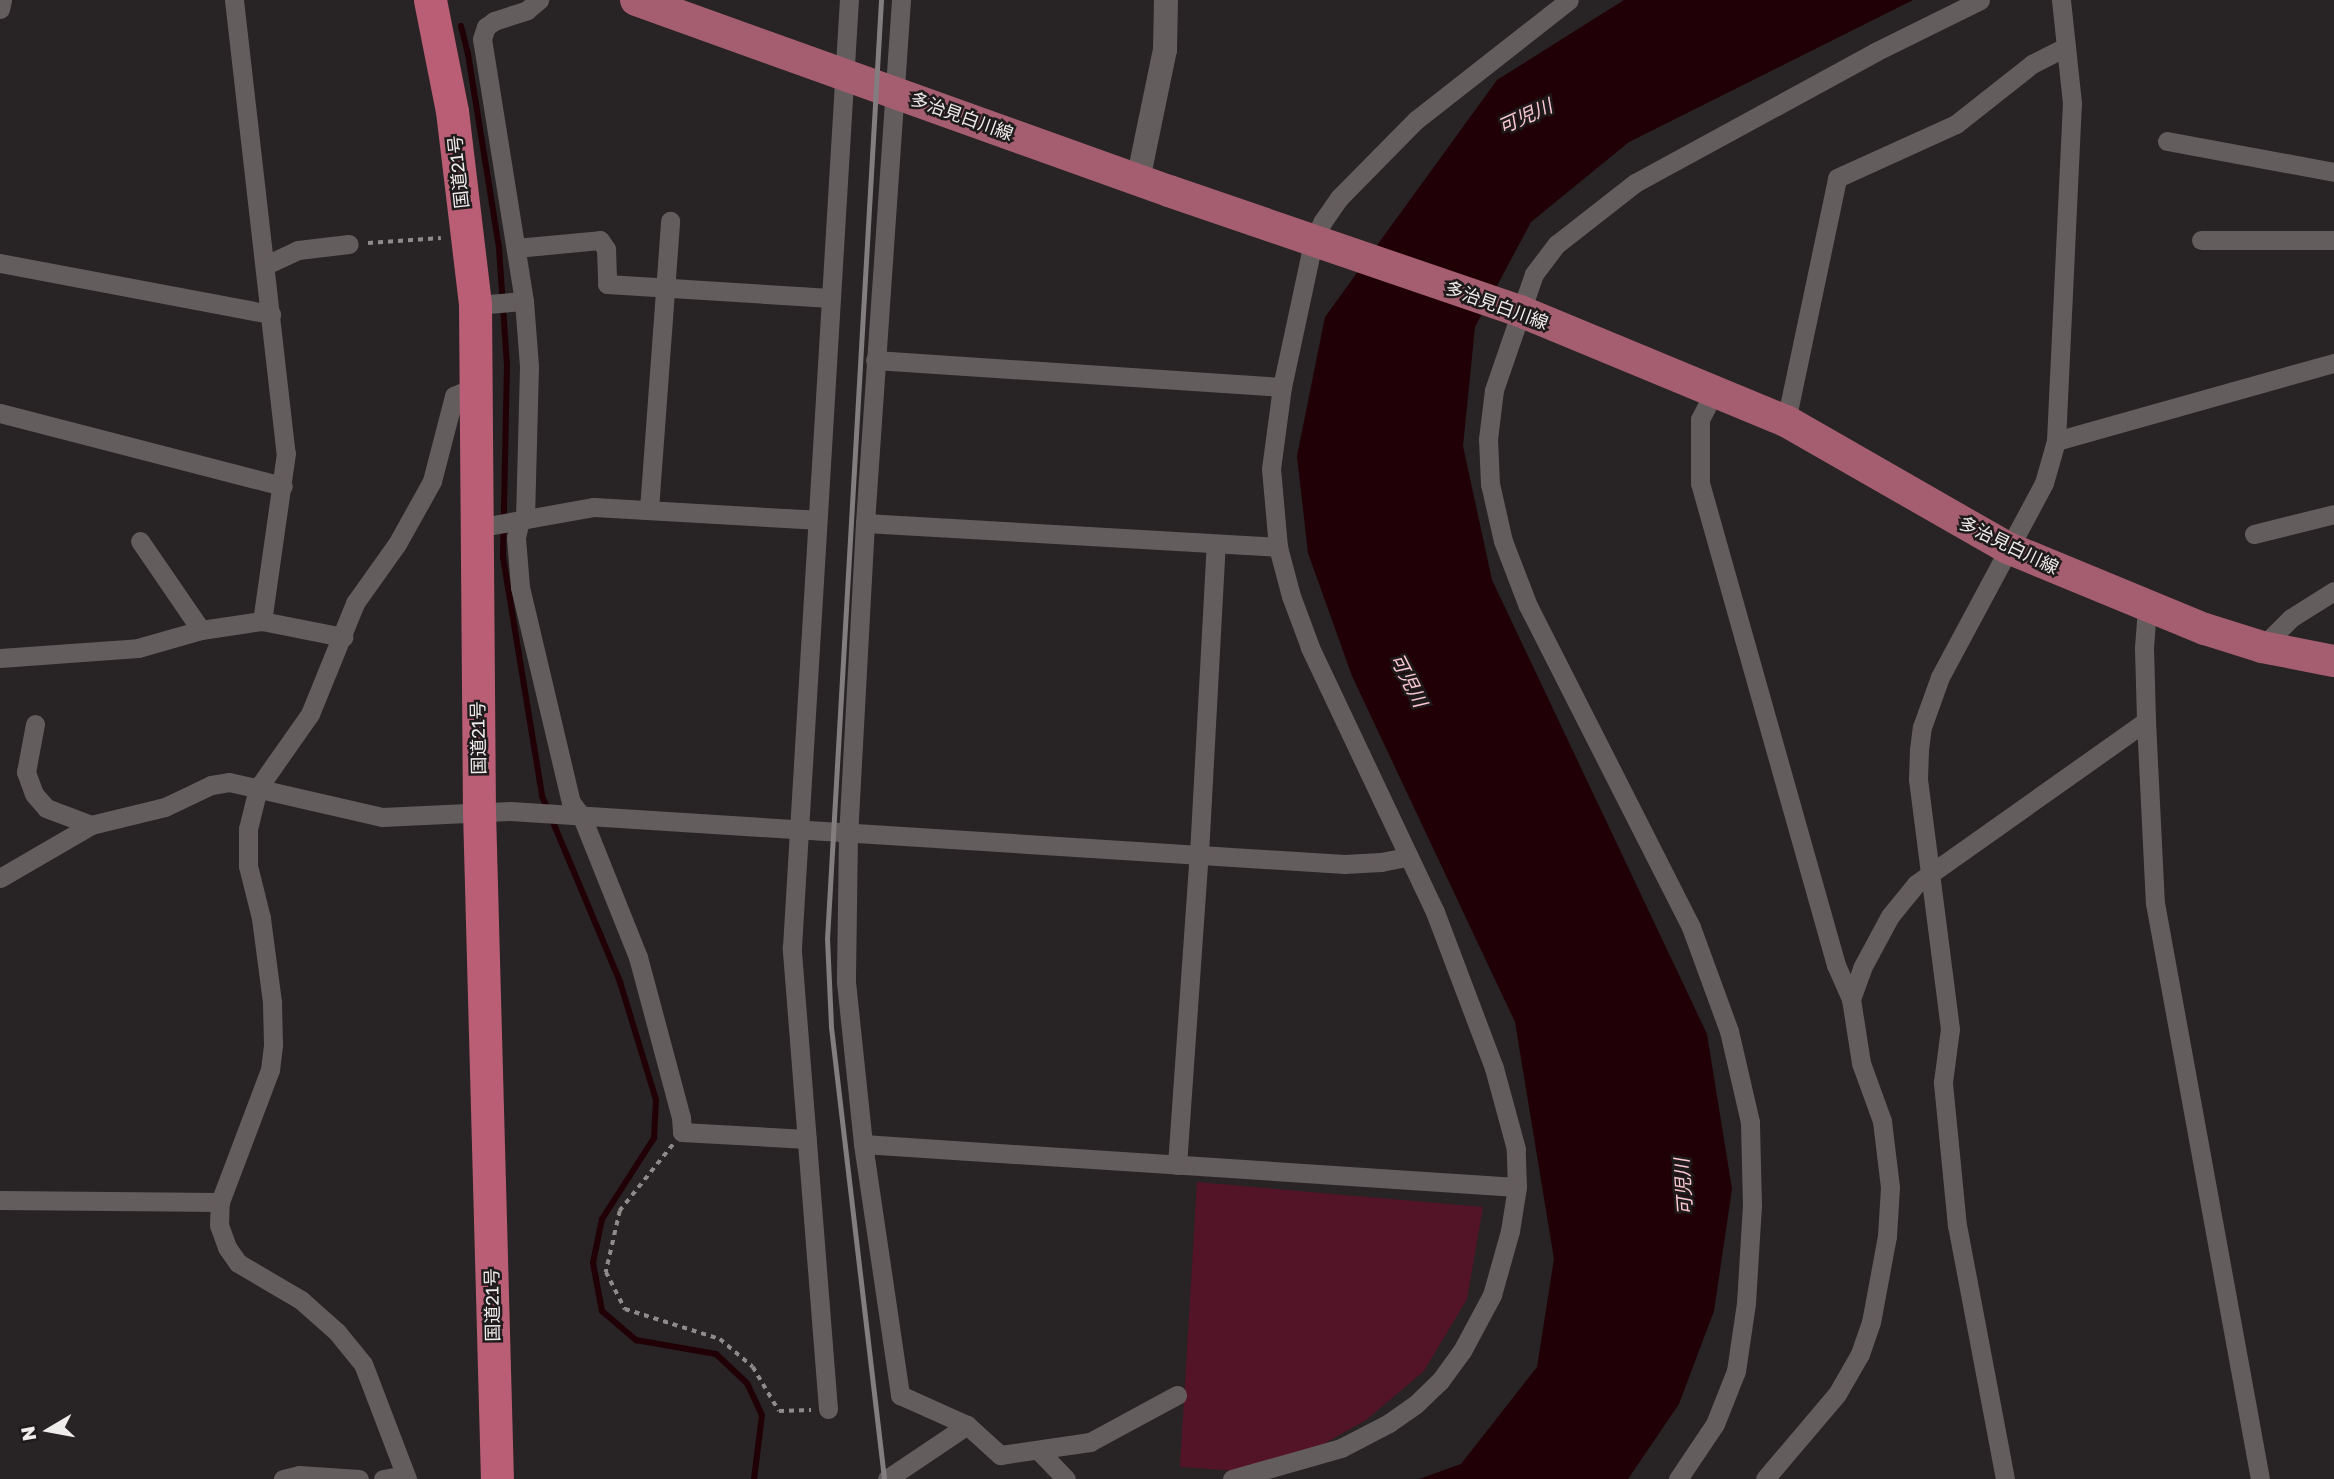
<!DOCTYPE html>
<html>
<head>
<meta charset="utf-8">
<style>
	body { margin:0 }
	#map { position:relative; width:2334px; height:1479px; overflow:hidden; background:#282324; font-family:"Golos Text","Noto Sans JP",sans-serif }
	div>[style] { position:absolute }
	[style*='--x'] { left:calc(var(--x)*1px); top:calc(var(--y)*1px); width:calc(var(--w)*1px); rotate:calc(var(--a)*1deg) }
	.green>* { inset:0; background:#531427 }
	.water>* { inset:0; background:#200006 }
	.stream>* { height:6px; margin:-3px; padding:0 3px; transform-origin:3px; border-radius:3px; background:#200006 }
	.path>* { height:3.5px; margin-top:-1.75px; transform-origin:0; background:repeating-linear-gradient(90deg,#8f8b8b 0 5px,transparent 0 10px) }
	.minor>* { height:19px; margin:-9.5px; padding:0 9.5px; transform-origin:9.5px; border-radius:9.5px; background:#645d5e }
	.tertiary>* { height:24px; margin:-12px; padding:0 12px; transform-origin:12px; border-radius:12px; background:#645d5e }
	.primary>* { height:32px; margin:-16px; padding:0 16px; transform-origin:16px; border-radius:16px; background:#a45e6f }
	.trunk>* { height:33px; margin:-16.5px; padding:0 16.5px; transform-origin:16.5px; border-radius:16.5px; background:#ba5e75 }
	.rail>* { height:5px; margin:-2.5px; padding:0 2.5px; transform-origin:2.5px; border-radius:2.5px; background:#827e7f }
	span { translate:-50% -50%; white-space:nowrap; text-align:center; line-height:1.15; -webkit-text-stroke:5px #1f1a1b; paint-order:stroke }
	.street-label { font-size:18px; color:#efecec }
	.water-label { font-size:19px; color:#fdc9d3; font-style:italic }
	.north { position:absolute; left:14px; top:1395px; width:70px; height:70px; -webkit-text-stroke:5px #1f1a1b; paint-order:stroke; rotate:260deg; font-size:19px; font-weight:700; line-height:28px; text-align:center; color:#efecec }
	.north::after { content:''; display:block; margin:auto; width:24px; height:32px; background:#efecec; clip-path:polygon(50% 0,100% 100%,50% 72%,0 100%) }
</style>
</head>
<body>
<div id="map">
	<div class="green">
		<div style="clip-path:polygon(1197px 1182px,1483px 1207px,1467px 1299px,1424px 1371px,1366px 1420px,1320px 1446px,1239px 1471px,1180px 1467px)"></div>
	</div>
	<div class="water">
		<div style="clip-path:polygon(1624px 0,1913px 0,1629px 142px,1531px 222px,1475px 327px,1463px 446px,1492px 580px,1707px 1034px,1732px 1189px,1714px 1311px,1679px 1404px,1628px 1479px,1419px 1479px,1461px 1464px,1537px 1367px,1554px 1259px,1515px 1022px,1352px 676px,1308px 553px,1297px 456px,1325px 317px,1497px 80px)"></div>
	</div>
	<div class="stream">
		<div style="--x:461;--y:26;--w:29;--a:76"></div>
		<div style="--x:468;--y:54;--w:196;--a:80.9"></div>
		<div style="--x:499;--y:248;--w:116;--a:86.1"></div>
		<div style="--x:507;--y:364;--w:193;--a:91.2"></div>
		<div style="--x:503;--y:557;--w:242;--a:80.7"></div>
		<div style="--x:542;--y:796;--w:202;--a:67.2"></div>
		<div style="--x:620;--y:982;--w:123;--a:73"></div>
		<div style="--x:656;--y:1100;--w:38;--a:93"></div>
		<div style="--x:654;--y:1138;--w:96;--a:122.7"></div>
		<div style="--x:602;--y:1219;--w:45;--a:101.6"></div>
		<div style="--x:593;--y:1263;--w:49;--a:79.4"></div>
		<div style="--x:602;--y:1311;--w:45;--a:40.5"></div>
		<div style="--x:636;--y:1340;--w:81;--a:9.9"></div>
		<div style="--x:716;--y:1354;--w:42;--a:43.1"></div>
		<div style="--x:747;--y:1383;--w:35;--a:65"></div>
		<div style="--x:762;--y:1415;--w:64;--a:97.1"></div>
	</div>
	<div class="path">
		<div style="--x:368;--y:243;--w:73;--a:-3.9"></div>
		<div style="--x:673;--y:1145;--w:85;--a:128.8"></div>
		<div style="--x:620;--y:1211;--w:63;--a:102.9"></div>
		<div style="--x:606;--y:1272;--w:42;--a:62.8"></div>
		<div style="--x:625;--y:1309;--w:100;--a:17.5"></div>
		<div style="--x:720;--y:1339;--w:43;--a:40.3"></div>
		<div style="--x:753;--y:1367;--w:51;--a:59.4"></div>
		<div style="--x:779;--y:1411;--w:32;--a:-2"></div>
	</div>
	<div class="minor">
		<div style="--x:234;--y:0;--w:456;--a:83.5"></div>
		<div style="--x:286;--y:453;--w:170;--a:98.1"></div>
		<div style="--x:901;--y:0;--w:524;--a:93.94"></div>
		<div style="--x:865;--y:523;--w:310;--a:93.1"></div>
		<div style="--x:848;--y:833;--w:149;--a:90.8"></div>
		<div style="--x:846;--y:982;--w:163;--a:84"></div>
		<div style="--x:863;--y:1144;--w:254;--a:81.6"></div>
		<div style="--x:900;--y:1395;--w:73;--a:24.1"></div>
		<div style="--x:0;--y:9;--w:9;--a:-77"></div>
		<div style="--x:2167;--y:141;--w:170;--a:10.5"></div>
		<div style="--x:2201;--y:240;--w:133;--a:0"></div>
		<div style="--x:516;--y:248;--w:84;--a:-5.4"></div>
		<div style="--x:600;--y:240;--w:11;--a:56"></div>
		<div style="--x:606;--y:249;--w:35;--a:88"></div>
		<div style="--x:607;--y:284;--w:224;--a:3.6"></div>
		<div style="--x:0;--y:263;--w:276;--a:10.7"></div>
		<div style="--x:266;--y:265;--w:35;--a:-25"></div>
		<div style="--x:298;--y:250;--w:51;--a:-6.7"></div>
		<div style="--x:475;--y:305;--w:49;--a:-4.7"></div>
		<div style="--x:875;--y:360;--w:408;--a:3.8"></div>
		<div style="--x:1715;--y:390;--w:33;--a:117"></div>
		<div style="--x:1700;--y:419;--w:64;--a:90"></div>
		<div style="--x:1700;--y:483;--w:501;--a:74.24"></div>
		<div style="--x:1836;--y:965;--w:37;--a:66"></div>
		<div style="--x:1851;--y:999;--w:65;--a:81.1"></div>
		<div style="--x:1861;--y:1063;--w:62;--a:70.1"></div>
		<div style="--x:1882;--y:1121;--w:66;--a:83.1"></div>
		<div style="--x:1890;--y:1187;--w:49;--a:93.5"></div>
		<div style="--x:1887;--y:1236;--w:87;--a:100.5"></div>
		<div style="--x:1871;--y:1322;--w:34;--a:109"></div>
		<div style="--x:1860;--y:1354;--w:46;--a:119.9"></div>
		<div style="--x:1837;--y:1394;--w:111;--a:130.3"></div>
		<div style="--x:0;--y:413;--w:292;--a:14.5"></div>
		<div style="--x:1786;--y:421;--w:248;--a:-78.1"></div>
		<div style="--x:1837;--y:178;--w:131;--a:-24.4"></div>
		<div style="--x:1956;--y:124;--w:97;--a:-38.3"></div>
		<div style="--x:2032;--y:64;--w:38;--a:-27"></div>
		<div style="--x:2056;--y:441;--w:289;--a:-15.7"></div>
		<div style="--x:649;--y:509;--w:289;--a:-85.8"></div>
		<div style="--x:525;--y:519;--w:153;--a:-88.5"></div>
		<div style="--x:529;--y:366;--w:65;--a:-94.4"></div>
		<div style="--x:524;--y:301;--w:265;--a:-99.1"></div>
		<div style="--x:482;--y:39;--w:13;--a:-72"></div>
		<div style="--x:486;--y:27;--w:10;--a:-37"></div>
		<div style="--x:494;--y:21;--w:35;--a:-18"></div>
		<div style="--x:527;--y:10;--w:16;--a:-40"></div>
		<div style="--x:520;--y:520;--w:18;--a:103"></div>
		<div style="--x:516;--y:538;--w:49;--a:85.3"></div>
		<div style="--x:520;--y:587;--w:221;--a:76.7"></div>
		<div style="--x:571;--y:802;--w:19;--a:54"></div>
		<div style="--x:582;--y:817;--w:151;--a:68.2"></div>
		<div style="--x:638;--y:957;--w:166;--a:75"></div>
		<div style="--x:681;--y:1117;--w:15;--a:86"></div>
		<div style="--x:682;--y:1132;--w:125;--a:3.2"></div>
		<div style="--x:865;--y:523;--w:414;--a:3.3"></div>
		<div style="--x:476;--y:528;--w:120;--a:-10.1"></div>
		<div style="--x:594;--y:507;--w:223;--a:3.3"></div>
		<div style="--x:2254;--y:534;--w:82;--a:-14"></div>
		<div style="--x:140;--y:541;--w:108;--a:55.6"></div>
		<div style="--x:201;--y:630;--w:62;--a:-8.4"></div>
		<div style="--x:262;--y:621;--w:83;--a:11.2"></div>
		<div style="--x:2147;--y:607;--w:41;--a:94.2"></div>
		<div style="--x:2144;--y:648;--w:73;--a:88.4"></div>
		<div style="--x:2146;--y:721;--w:182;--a:87.2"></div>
		<div style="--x:2155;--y:903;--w:585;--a:79.67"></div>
		<div style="--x:2262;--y:647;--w:41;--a:-45"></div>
		<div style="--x:2291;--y:618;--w:51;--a:-32.1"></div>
		<div style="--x:0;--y:658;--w:138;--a:-4.1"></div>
		<div style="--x:138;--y:648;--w:66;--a:-15.9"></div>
		<div style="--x:35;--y:724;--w:49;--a:100.6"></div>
		<div style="--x:26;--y:772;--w:23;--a:70"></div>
		<div style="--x:34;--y:794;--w:18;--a:49"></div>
		<div style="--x:46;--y:808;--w:48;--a:20.7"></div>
		<div style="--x:0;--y:878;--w:105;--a:-30.2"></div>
		<div style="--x:91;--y:825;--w:76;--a:-13.7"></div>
		<div style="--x:165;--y:807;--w:51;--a:-25.6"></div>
		<div style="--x:211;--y:785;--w:18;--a:-9"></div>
		<div style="--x:229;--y:782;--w:157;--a:12.9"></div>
		<div style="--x:382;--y:817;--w:128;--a:-2.7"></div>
		<div style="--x:510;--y:811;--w:836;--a:3.64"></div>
		<div style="--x:1344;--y:864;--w:37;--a:-3"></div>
		<div style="--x:1381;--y:862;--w:26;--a:-11"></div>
		<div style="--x:1851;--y:999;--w:33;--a:-70"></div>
		<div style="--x:1862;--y:968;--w:59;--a:-61.7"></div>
		<div style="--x:1890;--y:916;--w:41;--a:-50.9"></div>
		<div style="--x:1916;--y:884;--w:282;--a:-35.3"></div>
		<div style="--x:863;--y:1144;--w:655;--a:3.76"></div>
		<div style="--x:1517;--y:1187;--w:38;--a:-92"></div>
		<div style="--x:1516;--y:1149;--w:84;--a:-105.2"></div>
		<div style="--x:1494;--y:1068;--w:167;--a:-110.7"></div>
		<div style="--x:1435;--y:912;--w:293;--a:-115.3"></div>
		<div style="--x:1310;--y:647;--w:54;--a:-110.4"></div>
		<div style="--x:1291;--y:596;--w:51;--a:-104.9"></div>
		<div style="--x:1278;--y:547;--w:78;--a:-95.1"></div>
		<div style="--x:1271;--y:469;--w:83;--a:-82.4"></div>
		<div style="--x:1282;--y:387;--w:148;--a:-77.9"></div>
		<div style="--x:1313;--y:242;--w:23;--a:-65"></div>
		<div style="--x:1323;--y:221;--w:28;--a:-55"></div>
		<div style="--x:1339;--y:198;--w:110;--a:-45.4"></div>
		<div style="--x:1416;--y:120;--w:194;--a:-38.1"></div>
		<div style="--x:1177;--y:1165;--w:312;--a:-86"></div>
		<div style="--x:1199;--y:854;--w:310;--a:-86.9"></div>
		<div style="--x:0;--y:1200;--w:220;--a:0.5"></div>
		<div style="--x:828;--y:1409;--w:463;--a:-94.5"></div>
		<div style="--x:792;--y:947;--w:949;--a:-86.56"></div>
		<div style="--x:1038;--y:1450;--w:40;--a:46"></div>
		<div style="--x:283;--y:1479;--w:16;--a:-14"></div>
		<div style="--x:299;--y:1475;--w:60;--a:3.8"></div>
		<div style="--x:383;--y:1479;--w:22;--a:-10"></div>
		<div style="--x:407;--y:1479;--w:123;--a:-110.9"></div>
		<div style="--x:363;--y:1364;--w:41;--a:-129.1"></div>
		<div style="--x:337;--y:1332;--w:48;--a:-138.4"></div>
		<div style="--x:301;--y:1300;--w:73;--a:-149.6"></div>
		<div style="--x:238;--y:1263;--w:19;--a:-125"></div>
		<div style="--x:227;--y:1247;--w:23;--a:-110"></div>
		<div style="--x:219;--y:1225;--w:23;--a:-88"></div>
		<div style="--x:220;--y:1202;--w:141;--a:-69.3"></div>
		<div style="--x:270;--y:1070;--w:26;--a:-83"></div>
		<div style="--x:273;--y:1044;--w:42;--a:-91.4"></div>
		<div style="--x:272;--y:1002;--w:85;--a:-97.5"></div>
		<div style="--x:261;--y:918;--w:54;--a:-104"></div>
		<div style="--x:248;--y:866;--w:37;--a:-90"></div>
		<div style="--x:248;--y:829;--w:42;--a:-76.3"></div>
		<div style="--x:258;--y:788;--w:90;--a:-54.9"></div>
		<div style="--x:310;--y:714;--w:120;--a:-67.9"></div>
		<div style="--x:355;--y:603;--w:72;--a:-54.6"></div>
		<div style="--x:397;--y:544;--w:72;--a:-60.9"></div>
		<div style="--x:432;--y:481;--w:88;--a:-75.5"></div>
		<div style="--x:454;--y:396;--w:24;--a:-24"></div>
		<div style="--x:887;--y:1479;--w:97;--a:-34"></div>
		<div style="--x:967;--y:1425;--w:45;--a:42.3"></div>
		<div style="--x:1000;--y:1455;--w:91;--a:-8.2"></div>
		<div style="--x:1090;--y:1442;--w:99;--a:-28.4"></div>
		<div style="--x:1232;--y:1479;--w:113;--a:-15.9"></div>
		<div style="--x:1341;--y:1448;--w:54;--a:-27.5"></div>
		<div style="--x:1389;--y:1423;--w:32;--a:-35"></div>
		<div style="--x:1415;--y:1405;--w:35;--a:-44"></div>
		<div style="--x:1440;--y:1381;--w:37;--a:-54"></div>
		<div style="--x:1462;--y:1351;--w:64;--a:-61.8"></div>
		<div style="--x:1492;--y:1295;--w:66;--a:-74.3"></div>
		<div style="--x:1510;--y:1231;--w:45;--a:-81"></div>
		<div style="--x:1678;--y:1479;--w:66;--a:-56.1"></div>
		<div style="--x:1715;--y:1424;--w:57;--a:-68.4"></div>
		<div style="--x:1736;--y:1371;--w:69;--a:-81.6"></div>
		<div style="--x:1746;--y:1303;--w:97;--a:-86.5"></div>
		<div style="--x:1752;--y:1206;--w:84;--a:-91.4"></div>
		<div style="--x:1750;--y:1122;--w:93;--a:-103"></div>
		<div style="--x:1729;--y:1031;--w:111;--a:-110.1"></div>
		<div style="--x:1691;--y:927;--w:360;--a:-116.9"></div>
		<div style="--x:1528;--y:606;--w:70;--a:-111"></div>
		<div style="--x:1503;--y:541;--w:58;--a:-102.8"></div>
		<div style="--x:1490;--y:484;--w:45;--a:-92.5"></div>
		<div style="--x:1488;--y:439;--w:49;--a:-83"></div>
		<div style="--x:1494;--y:390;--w:123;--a:-71"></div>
		<div style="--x:1534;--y:274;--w:38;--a:-53"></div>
		<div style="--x:1557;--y:244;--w:99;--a:-38"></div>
		<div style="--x:1635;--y:183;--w:273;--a:-28.6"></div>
		<div style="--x:1875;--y:52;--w:117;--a:-26.3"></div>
		<div style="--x:2005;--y:1479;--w:258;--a:-100.7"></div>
		<div style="--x:1957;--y:1226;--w:145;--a:-95.6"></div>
		<div style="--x:1943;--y:1082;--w:53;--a:-82.5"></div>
		<div style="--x:1950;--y:1029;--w:252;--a:-97.3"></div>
		<div style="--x:1918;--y:779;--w:29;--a:-88"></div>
		<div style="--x:1919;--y:750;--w:23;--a:-83"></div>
		<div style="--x:1922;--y:727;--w:53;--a:-70.2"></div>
		<div style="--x:1940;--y:677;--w:220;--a:-61.8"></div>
		<div style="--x:2044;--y:483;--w:44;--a:-74.1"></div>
		<div style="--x:2056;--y:441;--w:338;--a:-87.3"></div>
		<div style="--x:2072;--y:103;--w:104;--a:-96.1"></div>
	</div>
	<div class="tertiary">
		<div style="--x:1138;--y:180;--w:133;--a:-78.3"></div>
		<div style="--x:1165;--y:50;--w:50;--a:-88.9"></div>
	</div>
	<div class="primary">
		<div style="--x:636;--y:0;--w:566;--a:19.72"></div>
		<div style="--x:1169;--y:191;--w:371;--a:18.9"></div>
		<div style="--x:1520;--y:311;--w:288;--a:22.5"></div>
		<div style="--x:1786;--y:421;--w:256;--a:29.8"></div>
		<div style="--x:2008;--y:548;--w:213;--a:22.4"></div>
		<div style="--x:2205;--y:629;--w:60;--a:17.5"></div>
		<div style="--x:2262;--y:647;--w:73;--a:11"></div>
	</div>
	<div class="trunk">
		<div style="--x:430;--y:0;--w:113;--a:78.8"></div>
		<div style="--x:452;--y:111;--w:195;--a:83.2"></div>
		<div style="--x:475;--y:305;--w:506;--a:89.55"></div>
		<div style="--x:479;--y:811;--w:668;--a:88.46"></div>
	</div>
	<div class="rail">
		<div style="--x:881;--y:0;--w:940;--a:93.29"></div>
		<div style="--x:827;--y:938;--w:89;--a:87.4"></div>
		<div style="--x:831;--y:1027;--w:455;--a:83.3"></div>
	</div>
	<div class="street-label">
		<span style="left:962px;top:116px;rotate:20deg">多治見白川線</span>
		<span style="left:458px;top:172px;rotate:-96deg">国道21号</span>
		<span style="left:1497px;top:305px;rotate:20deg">多治見白川線</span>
		<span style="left:2009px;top:545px;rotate:26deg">多治見白川線</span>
		<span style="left:478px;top:738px;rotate:-91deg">国道21号</span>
		<span style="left:492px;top:1305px;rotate:-91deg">国道21号</span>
	</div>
	<div class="water-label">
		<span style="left:1525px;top:116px;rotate:-24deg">可児川</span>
		<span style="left:1409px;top:680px;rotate:63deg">可児川</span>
		<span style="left:1683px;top:1187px;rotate:-94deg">可児川</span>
	</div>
	<div class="north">N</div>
</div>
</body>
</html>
